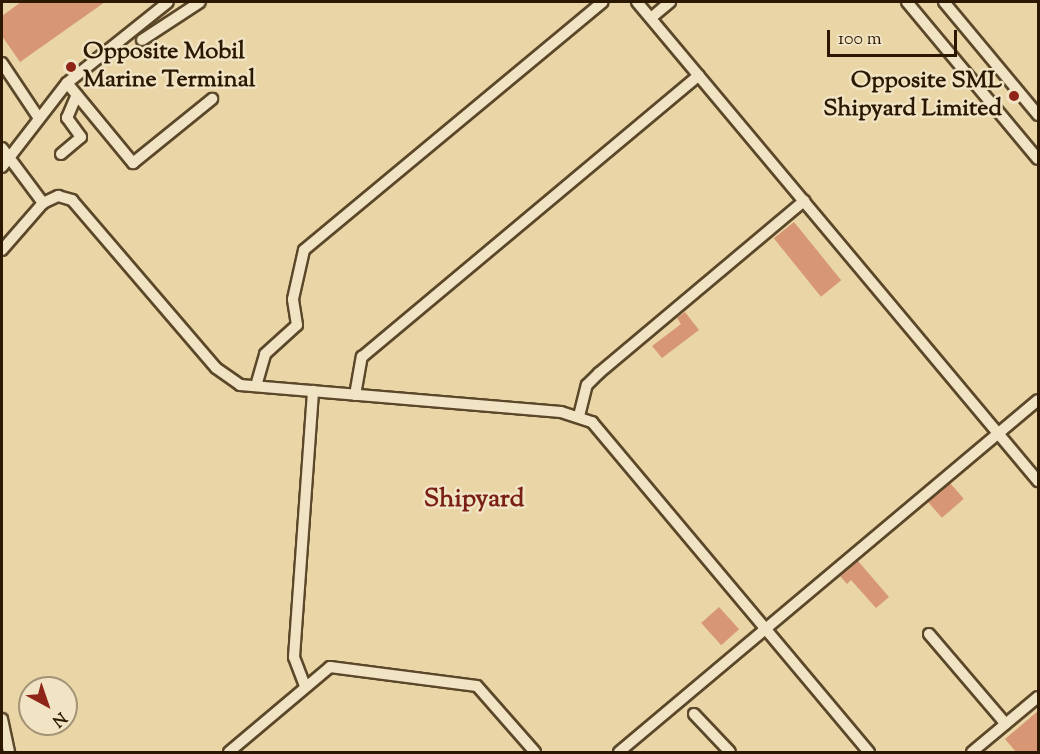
<!DOCTYPE html>
<html>
<head>
<meta charset="utf-8">
<style>
	body { margin:0 }
	#map { position:relative; width:1040px; height:754px; overflow:hidden; background:#e9d5a5; font-family:"Sorts Mill Goudy",serif }
	div>[style] { position:absolute }
	[style*='--x'] { left:calc(var(--x)*1px); top:calc(var(--y)*1px); width:calc(var(--w)*1px); rotate:calc(var(--a)*1deg) }
	.building>* { inset:0; background:#d79775; transform-origin:0 0 }
	.roads { filter:drop-shadow(2px 0 #5b4729) drop-shadow(-2px 0 #5b4729) drop-shadow(0 2px #5b4729) drop-shadow(0 -2px #5b4729) }
	.minor>* { height:10px; margin:-5px; padding:0 5px; transform-origin:5px; border-radius:5px; background:#f1e4c4 }
	.dots>* { width:16px; height:16px; translate:-50% -50%; box-sizing:border-box; border:3px solid #f1e4c4; border-radius:50% }
	span { translate:-50% -50%; white-space:nowrap; text-align:center; line-height:1.15; -webkit-text-stroke:5px #f1e4c4; paint-order:stroke }
	.poi-label { font-size:24px; color:#2c1800; font-weight:700 }
	.left { translate:0 -50%; text-align:left }
	.right { translate:-100% -50%; text-align:right }
	.neighbourhood-label { font-size:26px; color:#7a1f14; font-weight:700 }
	.frame { position:absolute; inset:0; border:3px solid #2c1800; pointer-events:none }
	.north { position:absolute; left:18px; top:676px; width:60px; height:60px; box-sizing:border-box; background:#f1e4c4; border:2px solid #a29276; border-radius:50%; rotate:140deg; font-size:16px; font-weight:700; line-height:24px; text-align:center; color:#2c1800 }
	.north::after { content:''; display:block; margin:auto; width:21px; height:27px; background:#8f2418; clip-path:polygon(50% 0,100% 100%,50% 72%,0 100%) }
	.scale { position:absolute; left:827px; top:30px; width:130px; height:27px; box-sizing:border-box; border:3px solid #2c1800; border-top:0; padding-left:8px; font-size:18px; line-height:21px; white-space:nowrap; color:#2c1800; -webkit-text-stroke:4px #f1e4c4; paint-order:stroke }
</style>
</head>
<body>
<div id="map">
	<div class="building">
		<div style="clip-path:polygon(21px 2px,105px 2px,20px 62px,2px 36px,2px 16px)"></div>
		<div style="left:794px;top:222px;width:75px;height:26px;rotate:51deg"></div>
		<div style="clip-path:polygon(685px 312px,699px 330px,662px 358px,652px 346px,681px 324px,677px 318px)"></div>
		<div style="left:950px;top:483px;width:21px;height:29px;rotate:49deg"></div>
		<div style="clip-path:polygon(858px 561px,889px 597px,876px 608px,851px 580px,847px 584px,840px 576px)"></div>
		<div style="left:719px;top:607px;width:30px;height:24px;rotate:48deg"></div>
		<div style="clip-path:polygon(1038px 711px,1038px 753px,1017px 753px,1005px 739px)"></div>
	</div>
	<div class="roads">
		<div class="minor">
			<div style="--x:637;--y:2;--w:625;--a:50.07"></div>
			<div style="--x:907;--y:2;--w:204;--a:50.2"></div>
			<div style="--x:944;--y:2;--w:147;--a:50.2"></div>
			<div style="--x:651;--y:18;--w:25;--a:-40"></div>
			<div style="--x:142;--y:40;--w:69;--a:-33.2"></div>
			<div style="--x:2;--y:63;--w:65;--a:56.3"></div>
			<div style="--x:67;--y:83;--w:104;--a:50.5"></div>
			<div style="--x:133;--y:163;--w:102;--a:-39"></div>
			<div style="--x:2;--y:148;--w:69;--a:53.3"></div>
			<div style="--x:61;--y:154;--w:26;--a:-40"></div>
			<div style="--x:81;--y:137;--w:24;--a:-126"></div>
			<div style="--x:67;--y:118;--w:25;--a:-67"></div>
			<div style="--x:2;--y:167;--w:106;--a:-52.3"></div>
			<div style="--x:67;--y:83;--w:129;--a:-38.7"></div>
			<div style="--x:2;--y:250;--w:62;--a:-48.9"></div>
			<div style="--x:43;--y:203;--w:17;--a:-25"></div>
			<div style="--x:58;--y:196;--w:15;--a:16"></div>
			<div style="--x:72;--y:200;--w:221;--a:49.4"></div>
			<div style="--x:216;--y:368;--w:29;--a:35"></div>
			<div style="--x:240;--y:385;--w:322;--a:4.8"></div>
			<div style="--x:561;--y:412;--w:33;--a:18"></div>
			<div style="--x:592;--y:422;--w:431;--a:50"></div>
			<div style="--x:256;--y:386;--w:33;--a:-74"></div>
			<div style="--x:265;--y:354;--w:43;--a:-42.2"></div>
			<div style="--x:297;--y:325;--w:26;--a:-99"></div>
			<div style="--x:293;--y:299;--w:50;--a:-77.3"></div>
			<div style="--x:304;--y:250;--w:388;--a:-39.7"></div>
			<div style="--x:355;--y:395;--w:39;--a:-80"></div>
			<div style="--x:362;--y:357;--w:439;--a:-39.9"></div>
			<div style="--x:579;--y:416;--w:32;--a:-76"></div>
			<div style="--x:587;--y:385;--w:17;--a:-45"></div>
			<div style="--x:599;--y:373;--w:268;--a:-40"></div>
			<div style="--x:929;--y:634;--w:118;--a:49.5"></div>
			<div style="--x:305;--y:686;--w:31;--a:-111"></div>
			<div style="--x:294;--y:657;--w:267;--a:-85.9"></div>
			<div style="--x:694;--y:714;--w:52;--a:46.5"></div>
			<div style="--x:2;--y:719;--w:34;--a:78"></div>
			<div style="--x:229;--y:752;--w:132;--a:-40.1"></div>
			<div style="--x:330;--y:667;--w:148;--a:7.4"></div>
			<div style="--x:477;--y:686;--w:88;--a:48.7"></div>
			<div style="--x:619;--y:752;--w:547;--a:-40.03"></div>
			<div style="--x:972;--y:752;--w:86;--a:-39.8"></div>
		</div>
	</div>
	<div class="dots">
		<div style="left:71px;top:67px;background:#8f2418"></div>
		<div style="left:1014px;top:96px;background:#8f2418"></div>
	</div>
	<div class="poi-label">
		<span class="left" style="left:83px;top:67px">Opposite Mobil<br>Marine Terminal</span>
		<span class="right" style="left:1002px;top:96px">Opposite SML<br>Shipyard Limited</span>
	</div>
	<div class="neighbourhood-label">
		<span style="left:474px;top:500px">Shipyard</span>
	</div>
	<div class="frame"></div>
	<div class="north">N</div>
	<div class="scale">100 m</div>
</div>
</body>
</html>
